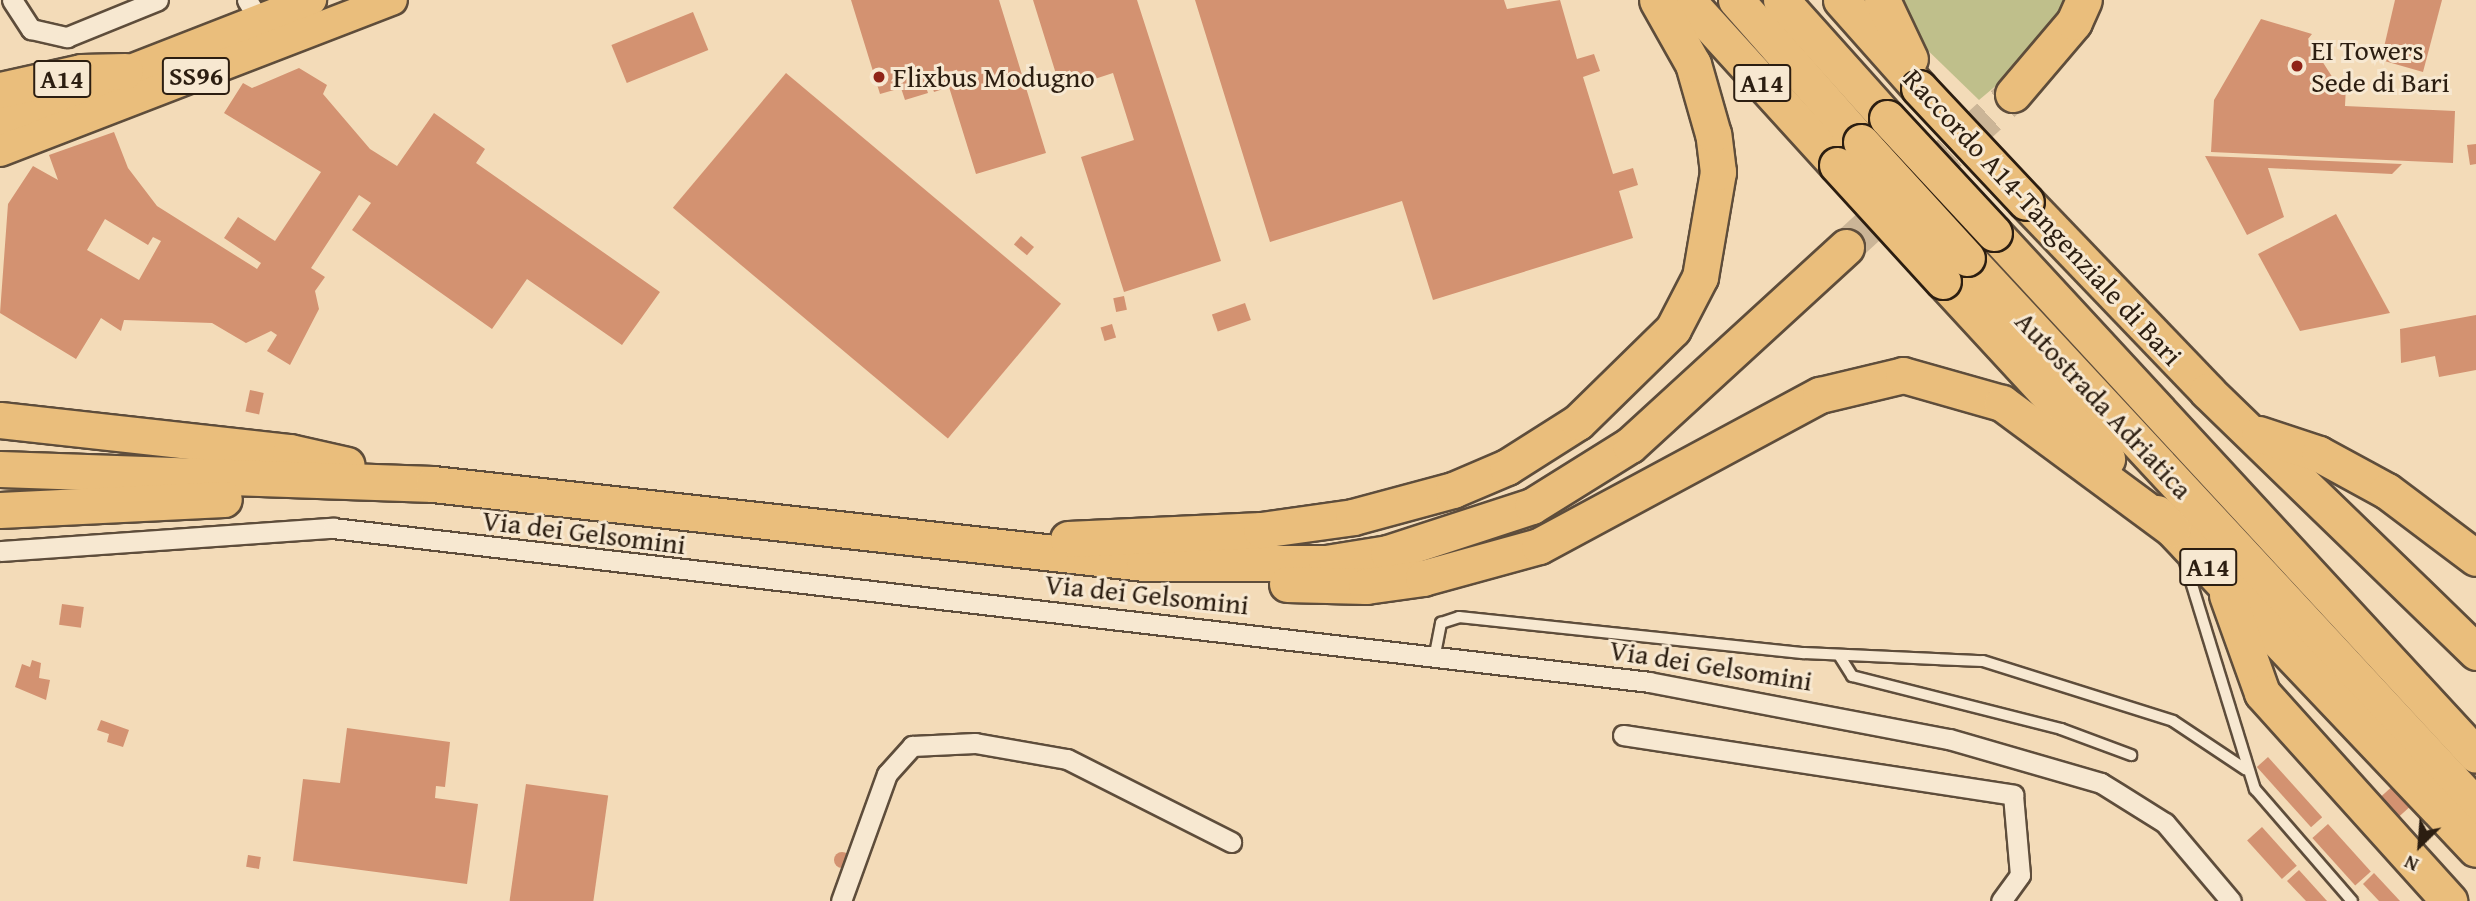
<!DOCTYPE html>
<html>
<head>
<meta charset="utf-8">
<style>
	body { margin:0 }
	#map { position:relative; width:2476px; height:901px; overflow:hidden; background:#f3dbb8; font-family:"Gentium Book Plus",serif }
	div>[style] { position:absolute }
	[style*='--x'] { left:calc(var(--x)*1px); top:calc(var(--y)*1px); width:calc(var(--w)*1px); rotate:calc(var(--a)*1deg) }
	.green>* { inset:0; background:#bfbf8b }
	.building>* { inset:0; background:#d39271; transform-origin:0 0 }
	.round { border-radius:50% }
	.highway-tunnel>* { height:35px; margin-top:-17.5px; transform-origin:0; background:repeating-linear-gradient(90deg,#cbb597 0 35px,transparent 0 53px) }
	.roads { filter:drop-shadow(2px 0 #5e4d3b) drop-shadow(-2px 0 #5e4d3b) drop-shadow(0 2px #5e4d3b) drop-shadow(0 -2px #5e4d3b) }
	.lane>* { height:10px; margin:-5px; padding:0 5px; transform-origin:5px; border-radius:5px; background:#f7e8d1 }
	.street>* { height:19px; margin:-9.5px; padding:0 9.5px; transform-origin:9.5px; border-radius:9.5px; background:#f7e8d1 }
	.primary>* { height:30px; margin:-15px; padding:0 15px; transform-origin:15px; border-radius:15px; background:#eabe7c }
	.highway>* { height:35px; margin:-17.5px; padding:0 17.5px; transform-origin:17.5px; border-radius:17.5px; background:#eabe7c }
	.bridges { filter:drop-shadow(2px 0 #2c1e11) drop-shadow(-2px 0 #2c1e11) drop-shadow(0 2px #2c1e11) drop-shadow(0 -2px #2c1e11) }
	.highway-bridge>* { height:35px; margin:-17.5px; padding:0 17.5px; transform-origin:17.5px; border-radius:17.5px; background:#eabe7c }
	.dots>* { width:19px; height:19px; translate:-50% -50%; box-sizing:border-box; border:4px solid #f7e8d1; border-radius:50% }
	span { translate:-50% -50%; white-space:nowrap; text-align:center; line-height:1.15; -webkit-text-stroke:6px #f7e8d1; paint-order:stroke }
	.shield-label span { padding:2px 5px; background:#f7e8d1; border:2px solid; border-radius:5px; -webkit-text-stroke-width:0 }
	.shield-label { font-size:26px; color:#2c1e11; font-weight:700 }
	.poi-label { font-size:28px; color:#2c1e11 }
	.left { translate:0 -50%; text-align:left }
	.street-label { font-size:28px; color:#2c1e11 }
	.north { position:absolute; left:2385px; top:810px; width:70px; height:70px; -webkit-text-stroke:5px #f7e8d1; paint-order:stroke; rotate:205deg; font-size:19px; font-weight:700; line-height:28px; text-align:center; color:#2c1e11 }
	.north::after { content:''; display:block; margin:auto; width:24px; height:32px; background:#2c1e11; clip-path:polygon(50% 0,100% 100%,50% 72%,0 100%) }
</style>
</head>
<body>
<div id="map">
	<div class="green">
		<div style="clip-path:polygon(1891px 0,2066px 0,2017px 68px,1979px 100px,1914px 37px)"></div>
	</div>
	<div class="building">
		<div style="clip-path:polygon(851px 0,999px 0,1046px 153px,976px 174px,949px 87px,934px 92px,930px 79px,924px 81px,928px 93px,905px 100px,901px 88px,880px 94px)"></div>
		<div style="clip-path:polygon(1033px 0,1137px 0,1221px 261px,1124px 292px,1081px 157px,1134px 140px,1113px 73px,1061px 90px)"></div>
		<div style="clip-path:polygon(1195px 0,1504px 0,1507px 9px,1560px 0,1577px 59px,1594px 54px,1600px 71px,1583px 77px,1613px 174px,1633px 168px,1638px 185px,1619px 191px,1633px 238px,1433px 300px,1402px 201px,1270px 242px)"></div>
		<div style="clip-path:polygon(2395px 0,2442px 0,2423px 72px,2381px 60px)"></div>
		<div style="left:693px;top:12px;width:41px;height:88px;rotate:68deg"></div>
		<div style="clip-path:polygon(2261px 19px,2312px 34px,2308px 39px,2338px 86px,2346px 86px,2345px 106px,2455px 111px,2453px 163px,2211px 152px,2214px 100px)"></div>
		<div style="clip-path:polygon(evenodd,299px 68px,327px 85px,323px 94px,370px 149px,397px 166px,434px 113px,485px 149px,476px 163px,660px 292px,622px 345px,527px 279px,492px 329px,352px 230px,371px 203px,359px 195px,311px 268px,325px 277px,315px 291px,319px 309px,290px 365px,267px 351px,277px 335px,271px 331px,246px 343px,212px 323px,124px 320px,121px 331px,101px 318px,76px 359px,0 313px,8px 204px,33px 166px,58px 180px,49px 155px,114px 132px,128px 168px,157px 206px,257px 269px,261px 263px,224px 238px,238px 217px,275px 241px,321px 172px,224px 113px,243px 83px,252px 88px,299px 68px,105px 219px,148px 245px,153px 237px,161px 241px,139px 280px,87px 250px,105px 219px)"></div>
		<div style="left:786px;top:73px;width:359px;height:176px;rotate:40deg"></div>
		<div style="clip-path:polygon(2476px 144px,2476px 164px,2470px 165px,2467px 145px)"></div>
		<div style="clip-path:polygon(2205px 156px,2402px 164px,2392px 174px,2268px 168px,2284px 217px,2247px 235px)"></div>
		<div style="clip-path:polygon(2336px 214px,2390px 313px,2300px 331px,2258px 254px)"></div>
		<div style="left:1021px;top:236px;width:17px;height:11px;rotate:40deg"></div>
		<div style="left:1124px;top:296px;width:14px;height:11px;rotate:78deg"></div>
		<div style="left:1245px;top:303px;width:18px;height:35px;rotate:71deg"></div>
		<div style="clip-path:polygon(2476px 315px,2476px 370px,2439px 377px,2435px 356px,2401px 363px,2400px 329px)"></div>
		<div style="left:1112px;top:324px;width:14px;height:12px;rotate:73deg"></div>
		<div style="left:250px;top:390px;width:14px;height:22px;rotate:12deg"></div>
		<div style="left:62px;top:604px;width:22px;height:21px;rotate:8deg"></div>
		<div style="clip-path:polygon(32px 660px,41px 663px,39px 678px,50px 680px,46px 700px,15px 687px,22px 664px,30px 667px)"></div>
		<div style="clip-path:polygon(101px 720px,129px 730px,123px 747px,107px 742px,109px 734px,97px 730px)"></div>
		<div style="clip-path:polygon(347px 728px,450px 742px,445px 787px,436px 786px,435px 798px,478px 804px,467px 884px,293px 861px,303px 779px,340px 783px)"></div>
		<div style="left:2268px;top:757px;width:81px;height:15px;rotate:48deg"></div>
		<div style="left:2416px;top:765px;width:27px;height:78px;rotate:48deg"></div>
		<div style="left:526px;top:784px;width:83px;height:118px;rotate:8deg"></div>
		<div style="left:2328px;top:824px;width:64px;height:21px;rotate:48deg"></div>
		<div style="left:2262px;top:827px;width:52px;height:20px;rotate:48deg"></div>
		<div class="round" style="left:834px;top:852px;width:16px;height:16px"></div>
		<div style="left:248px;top:855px;width:13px;height:12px;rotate:9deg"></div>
		<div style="clip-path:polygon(2299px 870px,2327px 901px,2306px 901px,2287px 881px)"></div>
		<div style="clip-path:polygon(2374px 873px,2400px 901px,2379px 901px,2363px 884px)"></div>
	</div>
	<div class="highway-tunnel">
		<div style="--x:1846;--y:247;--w:226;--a:-42.5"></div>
	</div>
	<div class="roads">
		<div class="lane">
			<div style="--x:2185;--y:562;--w:238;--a:72.9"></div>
			<div style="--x:2255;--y:789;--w:148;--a:49.1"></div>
			<div style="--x:1435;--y:654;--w:32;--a:-79"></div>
			<div style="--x:1441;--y:623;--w:19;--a:-18"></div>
			<div style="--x:1459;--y:617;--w:347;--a:6"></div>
			<div style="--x:1804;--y:653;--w:179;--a:2.6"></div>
			<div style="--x:1983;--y:661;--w:199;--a:17.5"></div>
			<div style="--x:2173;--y:721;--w:87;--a:33.7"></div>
			<div style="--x:1839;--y:655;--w:25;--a:58"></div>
			<div style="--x:1852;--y:676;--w:216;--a:14.2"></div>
			<div style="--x:2061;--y:729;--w:75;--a:20.4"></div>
		</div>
		<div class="street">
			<div style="--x:12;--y:0;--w:35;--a:57"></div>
			<div style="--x:31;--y:29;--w:37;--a:13"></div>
			<div style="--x:67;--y:37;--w:98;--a:-22.1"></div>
			<div style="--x:247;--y:0;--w:23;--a:59"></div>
			<div style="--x:0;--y:551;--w:334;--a:-4"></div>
			<div style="--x:333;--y:528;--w:1325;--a:6.67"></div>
			<div style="--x:1649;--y:682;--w:305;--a:10.8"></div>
			<div style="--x:1949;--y:739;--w:158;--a:16.1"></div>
			<div style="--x:2101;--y:783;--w:75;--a:32"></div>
			<div style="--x:2165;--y:823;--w:102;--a:49.8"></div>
			<div style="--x:1623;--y:735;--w:395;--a:8.7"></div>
			<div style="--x:2013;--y:795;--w:80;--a:85"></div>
			<div style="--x:2020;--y:875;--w:32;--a:126"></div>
			<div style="--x:841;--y:901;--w:135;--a:-70.1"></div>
			<div style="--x:887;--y:774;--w:38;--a:-48"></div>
			<div style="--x:912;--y:746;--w:63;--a:-2.7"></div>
			<div style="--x:975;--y:743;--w:93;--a:9.9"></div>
			<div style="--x:1067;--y:759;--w:184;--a:26.8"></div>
		</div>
		<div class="primary">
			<div style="--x:0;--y:121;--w:334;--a:-21.3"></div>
			<div style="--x:0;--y:151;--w:420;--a:-21.1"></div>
		</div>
		<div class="highway">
			<div style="--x:1687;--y:0;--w:223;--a:47.7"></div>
			<div style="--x:1736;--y:0;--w:189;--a:48.6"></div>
			<div style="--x:1781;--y:0;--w:159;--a:48.1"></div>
			<div style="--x:1841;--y:0;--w:118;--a:48.4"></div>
			<div style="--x:1882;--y:0;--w:65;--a:64.6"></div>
			<div style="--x:0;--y:90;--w:83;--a:-12.5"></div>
			<div style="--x:81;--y:72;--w:44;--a:-1.3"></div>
			<div style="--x:2013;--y:94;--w:94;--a:-49.7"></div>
			<div style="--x:2074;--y:22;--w:24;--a:-66"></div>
			<div style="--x:2026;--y:202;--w:262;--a:46.2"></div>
			<div style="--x:2207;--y:391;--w:375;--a:44.1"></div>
			<div style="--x:1994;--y:233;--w:710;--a:47.28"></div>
			<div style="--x:1967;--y:258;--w:748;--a:47.11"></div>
			<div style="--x:1943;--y:281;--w:242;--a:47.3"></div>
			<div style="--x:0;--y:420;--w:292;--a:6.3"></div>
			<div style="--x:290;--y:452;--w:58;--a:12.8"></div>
			<div style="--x:2259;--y:434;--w:63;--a:18.4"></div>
			<div style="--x:2319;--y:454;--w:77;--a:28.6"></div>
			<div style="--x:2387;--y:491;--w:111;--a:37"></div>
			<div style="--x:0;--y:469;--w:433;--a:2"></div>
			<div style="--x:433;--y:484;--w:715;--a:6.34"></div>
			<div style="--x:1144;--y:563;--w:182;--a:0"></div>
			<div style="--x:1326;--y:563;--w:63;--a:-9.2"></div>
			<div style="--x:1388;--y:553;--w:151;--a:-18.1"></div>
			<div style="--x:1532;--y:506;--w:115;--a:-31.9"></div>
			<div style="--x:1630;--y:445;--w:293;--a:-42.5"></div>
			<div style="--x:0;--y:510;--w:224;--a:-2.8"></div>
			<div style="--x:2157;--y:513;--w:463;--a:46.5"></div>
			<div style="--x:1068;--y:539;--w:193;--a:-2.7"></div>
			<div style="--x:1261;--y:530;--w:93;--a:-8"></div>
			<div style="--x:1353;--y:517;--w:104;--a:-15.1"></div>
			<div style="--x:1453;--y:490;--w:59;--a:-23.1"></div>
			<div style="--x:1507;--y:467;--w:84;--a:-32.4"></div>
			<div style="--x:1578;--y:422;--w:133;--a:-44.4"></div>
			<div style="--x:1673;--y:329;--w:59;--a:-62.6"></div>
			<div style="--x:1700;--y:277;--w:107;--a:-80.3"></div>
			<div style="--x:1718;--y:172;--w:38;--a:-97"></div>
			<div style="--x:1713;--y:134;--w:73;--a:-105.9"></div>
			<div style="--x:1693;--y:64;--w:73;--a:-119.4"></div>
			<div style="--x:1287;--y:584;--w:79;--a:1.5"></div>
			<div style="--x:1366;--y:586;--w:58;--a:-8"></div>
			<div style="--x:1423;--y:578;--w:120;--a:-15.4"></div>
			<div style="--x:1539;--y:546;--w:319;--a:-28.3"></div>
			<div style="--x:1820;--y:395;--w:85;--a:-13.5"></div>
			<div style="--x:1903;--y:375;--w:103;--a:15.8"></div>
			<div style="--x:2002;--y:403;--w:212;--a:36.5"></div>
			<div style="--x:2227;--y:595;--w:104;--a:70.3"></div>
			<div style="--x:2262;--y:693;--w:280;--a:48"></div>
		</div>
	</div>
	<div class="bridges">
		<div class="highway-bridge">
			<div style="--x:1919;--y:88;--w:156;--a:46.8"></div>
			<div style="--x:1887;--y:118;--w:157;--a:47.1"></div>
			<div style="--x:1861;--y:142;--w:157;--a:47.6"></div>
			<div style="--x:1837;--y:165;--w:157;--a:47.6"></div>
		</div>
	</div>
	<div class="dots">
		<div style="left:2297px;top:66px;background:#8f2418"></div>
		<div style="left:879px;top:77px;background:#8f2418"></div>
	</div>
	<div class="shield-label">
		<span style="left:196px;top:76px">SS96</span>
		<span style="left:62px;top:79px">A14</span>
		<span style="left:1762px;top:83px">A14</span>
		<span style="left:2208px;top:567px">A14</span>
	</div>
	<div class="poi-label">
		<span class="left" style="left:2311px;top:66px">EI Towers<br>Sede di Bari</span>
		<span class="left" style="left:893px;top:77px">Flixbus Modugno</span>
	</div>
	<div class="street-label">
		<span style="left:2043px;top:217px;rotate:47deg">Raccordo A14-Tangenziale di Bari</span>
		<span style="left:2104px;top:405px;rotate:47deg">Autostrada Adriatica</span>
		<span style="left:584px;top:532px;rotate:7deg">Via dei Gelsomini</span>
		<span style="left:1147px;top:594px;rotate:6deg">Via dei Gelsomini</span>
		<span style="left:1711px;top:665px;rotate:9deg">Via dei Gelsomini</span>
	</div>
	<div class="north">N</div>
</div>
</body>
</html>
